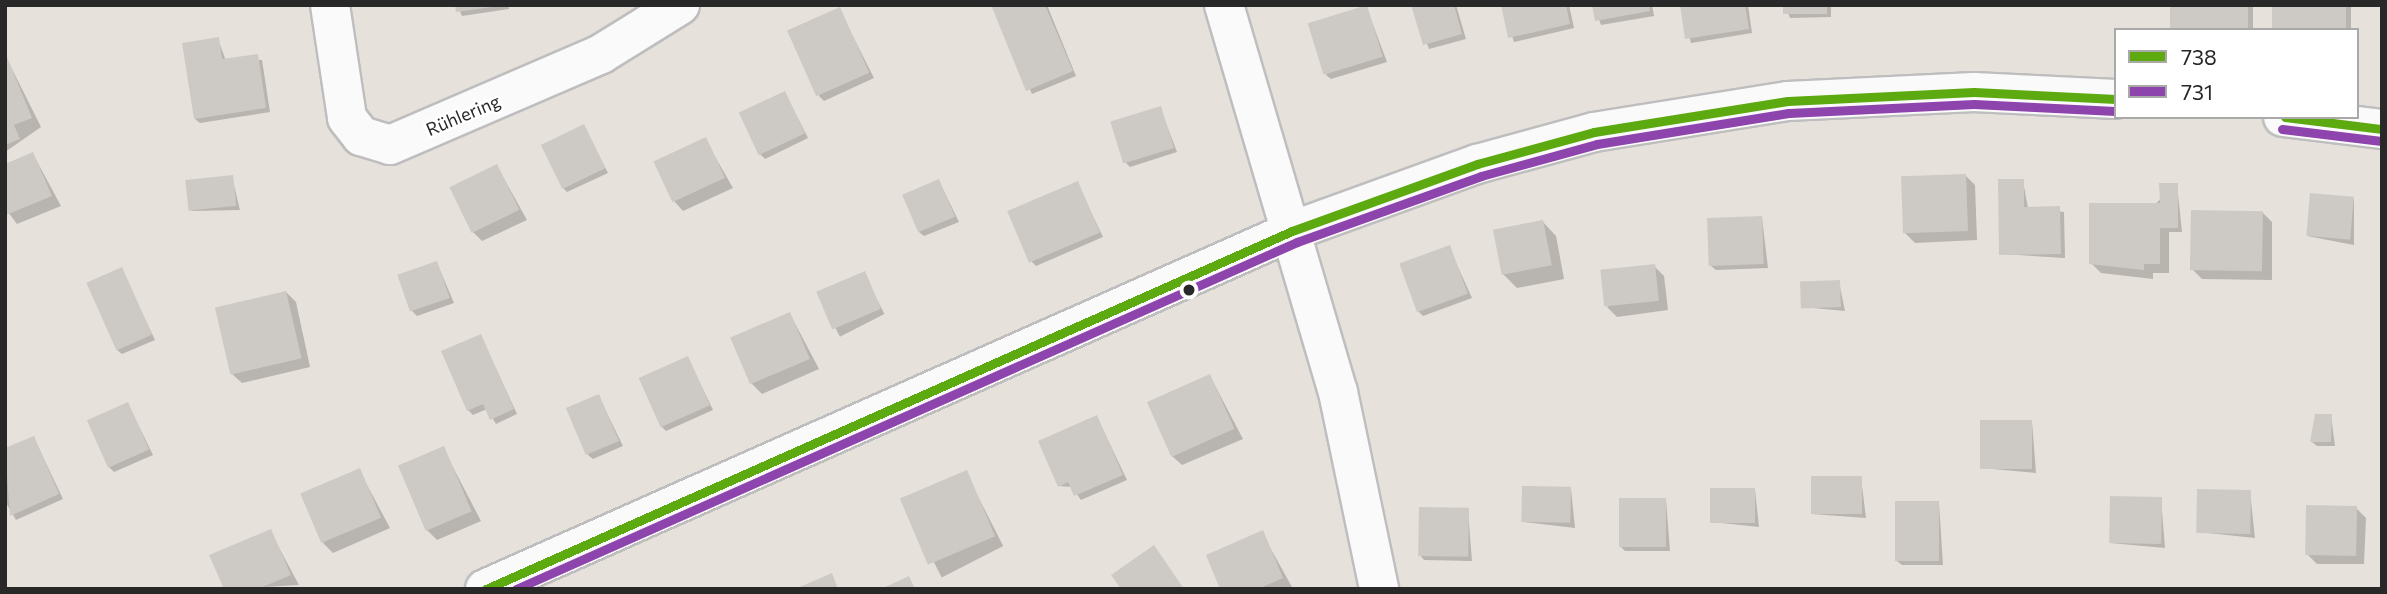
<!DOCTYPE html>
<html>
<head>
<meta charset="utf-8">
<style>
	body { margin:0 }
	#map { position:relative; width:2387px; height:594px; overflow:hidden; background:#e7e1dc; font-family:Commissioner,sans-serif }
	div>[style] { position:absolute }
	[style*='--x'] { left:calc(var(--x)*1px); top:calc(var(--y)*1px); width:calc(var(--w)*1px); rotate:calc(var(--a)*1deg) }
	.shadow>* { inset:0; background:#0003; transform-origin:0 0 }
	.building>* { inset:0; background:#cdcac6; transform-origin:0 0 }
	.roads { filter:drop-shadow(2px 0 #bfbebf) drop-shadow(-2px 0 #bfbebf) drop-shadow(0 2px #bfbebf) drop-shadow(0 -2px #bfbebf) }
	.street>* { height:38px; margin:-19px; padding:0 19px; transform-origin:19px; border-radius:19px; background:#fbfafa }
	.secondary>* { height:38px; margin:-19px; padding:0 19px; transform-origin:19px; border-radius:19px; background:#fbfafa }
	.bus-1>* { height:9px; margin:-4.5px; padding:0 4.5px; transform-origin:4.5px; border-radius:4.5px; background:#5ca910 }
	.bus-2>* { height:9px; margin:-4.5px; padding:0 4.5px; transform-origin:4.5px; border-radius:4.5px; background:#8e44ad }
	.dots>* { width:19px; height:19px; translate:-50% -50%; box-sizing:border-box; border:4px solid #fff; border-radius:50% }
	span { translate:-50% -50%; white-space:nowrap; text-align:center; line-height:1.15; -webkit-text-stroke:5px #fff; paint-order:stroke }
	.street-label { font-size:18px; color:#282828 }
	.frame { position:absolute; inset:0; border:7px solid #282828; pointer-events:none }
	.legend { position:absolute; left:2114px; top:28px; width:245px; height:91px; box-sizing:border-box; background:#fff; border:2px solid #a9a9a9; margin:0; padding:9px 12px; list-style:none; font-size:21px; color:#282828 }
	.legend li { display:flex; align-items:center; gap:14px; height:35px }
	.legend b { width:35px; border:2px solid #a9a9a9 }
</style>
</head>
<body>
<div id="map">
	<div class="shadow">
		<div style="clip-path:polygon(457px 5px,508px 5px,509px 9px,462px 16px)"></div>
		<div style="clip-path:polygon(993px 5px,1047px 5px,1076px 76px,1032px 94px)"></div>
		<div style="clip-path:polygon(1412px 5px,1456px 5px,1466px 39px,1429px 49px)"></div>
		<div style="clip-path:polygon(1502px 5px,1569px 5px,1574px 28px,1514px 42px)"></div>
		<div style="clip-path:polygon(1594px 5px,1652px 5px,1654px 16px,1601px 25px)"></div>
		<div style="clip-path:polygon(1681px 5px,1748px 5px,1752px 33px,1691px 43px)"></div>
		<div style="clip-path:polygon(1785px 5px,1831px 5px,1831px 17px,1790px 18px)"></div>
		<div style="left:2172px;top:5px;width:81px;height:25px"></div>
		<div style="left:2274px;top:5px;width:77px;height:25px"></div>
		<div style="clip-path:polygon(1366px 6px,1387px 62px,1331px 79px,1326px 75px)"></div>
		<div style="clip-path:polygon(839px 9px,874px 78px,824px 101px,819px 96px)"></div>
		<div style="clip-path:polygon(218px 39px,226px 61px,262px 60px,270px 112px,200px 123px,195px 119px)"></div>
		<div style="clip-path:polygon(5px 55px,41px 127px,5px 152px)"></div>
		<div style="clip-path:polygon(785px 93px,808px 138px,765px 159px,760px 154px)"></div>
		<div style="clip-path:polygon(1160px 108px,1177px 152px,1130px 167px,1125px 162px)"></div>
		<div style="clip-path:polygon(584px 126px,608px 173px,567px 192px,562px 187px)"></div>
		<div style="clip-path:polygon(705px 139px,733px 188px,683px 211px,674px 201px)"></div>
		<div style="clip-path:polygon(33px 154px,61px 206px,17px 224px,5px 208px,5px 166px)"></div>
		<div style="clip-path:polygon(497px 166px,527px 220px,482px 241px,472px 231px)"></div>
		<div style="clip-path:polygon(1965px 175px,1975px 185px,1977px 240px,1915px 243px,1905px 233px)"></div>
		<div style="clip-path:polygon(232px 177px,240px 210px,191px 211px)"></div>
		<div style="clip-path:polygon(939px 181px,959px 222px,924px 236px,919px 232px)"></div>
		<div style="clip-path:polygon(2023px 181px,2028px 208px,2064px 212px,2065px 258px,2001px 254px)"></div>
		<div style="clip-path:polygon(1077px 183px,1103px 237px,1036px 266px,1031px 261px)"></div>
		<div style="clip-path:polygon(2177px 184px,2182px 232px,2169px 232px,2169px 273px,2153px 273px,2153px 279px,2101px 273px,2091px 263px)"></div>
		<div style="clip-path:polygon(2354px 199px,2354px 245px,2307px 236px)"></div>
		<div style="clip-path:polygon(2263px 213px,2272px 222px,2272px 280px,2202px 279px,2192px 269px)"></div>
		<div style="clip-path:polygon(1762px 218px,1768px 268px,1716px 270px,1711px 266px)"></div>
		<div style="clip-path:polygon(1543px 222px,1556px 236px,1564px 279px,1517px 288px,1503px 274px)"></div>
		<div style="clip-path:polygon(1449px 247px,1472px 298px,1423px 316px,1418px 311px)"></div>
		<div style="clip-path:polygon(437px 263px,454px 303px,417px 316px,412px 311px)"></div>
		<div style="clip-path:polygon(1654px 266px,1664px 276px,1668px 310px,1617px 317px,1607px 307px)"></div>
		<div style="clip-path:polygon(121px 269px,155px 340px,122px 354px,117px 350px)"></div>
		<div style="left:864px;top:274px;width:45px;height:50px;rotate:63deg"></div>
		<div style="clip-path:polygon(1839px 282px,1845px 311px,1802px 307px)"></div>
		<div style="clip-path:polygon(286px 292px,296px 302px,310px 367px,242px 383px,232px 374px)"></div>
		<div style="clip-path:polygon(790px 314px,819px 369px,762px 394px,752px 384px)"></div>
		<div style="clip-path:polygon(481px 336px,517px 414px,496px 424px,487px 409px,473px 415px,468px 410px)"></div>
		<div style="clip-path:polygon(688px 358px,713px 410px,666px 431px,661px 426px)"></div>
		<div style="clip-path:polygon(1210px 376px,1243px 439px,1182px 465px,1172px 456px)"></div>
		<div style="clip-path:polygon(599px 397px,623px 446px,593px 459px,588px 455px)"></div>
		<div style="clip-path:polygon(128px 404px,153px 455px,114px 472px,109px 467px)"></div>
		<div style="clip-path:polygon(2331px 415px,2335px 446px,2317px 446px,2312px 442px)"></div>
		<div style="clip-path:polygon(1097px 417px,1127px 480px,1081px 500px,1072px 487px,1059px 486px)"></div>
		<div style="clip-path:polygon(2032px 422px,2036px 473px,1981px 468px)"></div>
		<div style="clip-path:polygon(34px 438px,63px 499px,16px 520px,5px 501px,5px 450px)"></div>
		<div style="clip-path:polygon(443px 448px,481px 521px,437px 540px,427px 530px)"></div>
		<div style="clip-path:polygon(359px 470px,390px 528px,333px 553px,323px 543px)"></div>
		<div style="left:966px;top:473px;width:82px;height:69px;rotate:63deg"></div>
		<div style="clip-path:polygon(1861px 478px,1866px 518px,1812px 514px)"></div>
		<div style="clip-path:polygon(1571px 489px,1575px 528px,1523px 522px)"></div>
		<div style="clip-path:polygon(1755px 490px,1759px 527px,1712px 522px)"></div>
		<div style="clip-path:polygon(2250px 491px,2255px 538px,2198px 532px)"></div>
		<div style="clip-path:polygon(2161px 499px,2165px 548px,2110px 543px)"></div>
		<div style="clip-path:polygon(1666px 500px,1670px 551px,1625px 551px,1620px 546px)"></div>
		<div style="clip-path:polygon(1939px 503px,1943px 565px,1902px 565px,1897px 561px)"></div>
		<div style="clip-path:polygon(2356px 508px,2366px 518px,2364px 564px,2317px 564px,2307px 554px)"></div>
		<div style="clip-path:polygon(1468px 510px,1472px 561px,1424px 560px,1420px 555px)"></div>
		<div style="clip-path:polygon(270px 531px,299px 585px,225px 589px)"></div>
		<div style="clip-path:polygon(1262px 533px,1292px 587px,1222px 589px)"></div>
	</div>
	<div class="building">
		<div style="clip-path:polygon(455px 5px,492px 5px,492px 7px,456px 12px)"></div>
		<div style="clip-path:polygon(991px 5px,1045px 5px,1073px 71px,1026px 91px)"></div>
		<div style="left:1367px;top:5px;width:54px;height:62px;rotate:73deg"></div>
		<div style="clip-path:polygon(1411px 5px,1454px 5px,1462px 34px,1423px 45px)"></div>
		<div style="clip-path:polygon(1501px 5px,1566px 5px,1570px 24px,1508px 38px)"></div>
		<div style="clip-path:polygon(1592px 5px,1649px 5px,1650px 11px,1595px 21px)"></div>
		<div style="clip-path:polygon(1680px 5px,1745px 5px,1749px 29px,1685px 39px)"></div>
		<div style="left:1783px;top:5px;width:44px;height:9px"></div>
		<div style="left:2170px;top:5px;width:78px;height:25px"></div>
		<div style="left:2272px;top:5px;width:74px;height:25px"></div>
		<div style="left:840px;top:7px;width:72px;height:58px;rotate:66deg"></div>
		<div style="clip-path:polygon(219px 37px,222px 59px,258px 54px,266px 108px,194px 119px,182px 43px)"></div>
		<div style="clip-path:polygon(5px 52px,32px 118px,14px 125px,20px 139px,5px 145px)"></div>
		<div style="left:785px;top:91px;width:47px;height:51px;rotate:65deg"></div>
		<div style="left:1161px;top:106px;width:44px;height:53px;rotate:73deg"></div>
		<div style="left:584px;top:124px;width:49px;height:48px;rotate:64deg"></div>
		<div style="left:706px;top:137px;width:45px;height:58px;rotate:65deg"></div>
		<div style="clip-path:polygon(33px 152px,52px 196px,6px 215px,5px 164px)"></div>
		<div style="left:497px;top:164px;width:51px;height:53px;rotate:64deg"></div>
		<div style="left:1966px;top:174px;width:57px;height:65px;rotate:88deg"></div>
		<div style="left:233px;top:175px;width:31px;height:48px;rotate:84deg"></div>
		<div style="left:939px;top:179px;width:41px;height:40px;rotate:67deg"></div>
		<div style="clip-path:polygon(1998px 179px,2024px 179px,2024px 207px,2060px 206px,2061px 254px,1999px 255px)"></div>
		<div style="left:1078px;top:181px;width:56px;height:77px;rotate:67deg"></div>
		<div style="clip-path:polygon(2159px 183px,2178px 183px,2178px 228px,2160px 228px,2160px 264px,2144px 264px,2144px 270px,2089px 264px,2089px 203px,2160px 203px)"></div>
		<div style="left:2310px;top:193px;width:44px;height:43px;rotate:5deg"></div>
		<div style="left:2191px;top:210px;width:72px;height:60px;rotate:1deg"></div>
		<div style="left:1762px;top:216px;width:48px;height:55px;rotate:88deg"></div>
		<div style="left:1543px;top:220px;width:46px;height:51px;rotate:79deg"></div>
		<div style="left:1450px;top:245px;width:52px;height:54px;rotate:70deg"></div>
		<div style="left:437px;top:261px;width:39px;height:42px;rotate:71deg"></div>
		<div style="left:1655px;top:264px;width:37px;height:55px;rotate:84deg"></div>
		<div style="left:122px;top:267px;width:74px;height:39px;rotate:66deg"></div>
		<div style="left:865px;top:271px;width:41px;height:53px;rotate:67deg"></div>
		<div style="left:1840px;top:280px;width:27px;height:40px;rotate:88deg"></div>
		<div style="left:286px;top:291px;width:69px;height:73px;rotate:77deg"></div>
		<div style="left:790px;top:312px;width:51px;height:65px;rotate:67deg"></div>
		<div style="clip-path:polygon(481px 334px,514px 409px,490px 420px,483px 404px,467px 411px,441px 351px)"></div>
		<div style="left:688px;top:356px;width:54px;height:54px;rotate:66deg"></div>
		<div style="left:1210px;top:374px;width:60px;height:69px;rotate:66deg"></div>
		<div style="left:599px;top:394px;width:51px;height:36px;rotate:67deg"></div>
		<div style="left:128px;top:402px;width:52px;height:45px;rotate:66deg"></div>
		<div style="clip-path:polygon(2315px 414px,2332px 414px,2331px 442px,2310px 442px)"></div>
		<div style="clip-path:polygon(1097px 415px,1123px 475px,1074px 496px,1068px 482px,1058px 487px,1038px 441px)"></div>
		<div style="left:1980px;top:420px;width:52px;height:49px"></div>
		<div style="clip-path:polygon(34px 436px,59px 494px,10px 516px,5px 448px)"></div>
		<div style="left:444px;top:446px;width:71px;height:50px;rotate:67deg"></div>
		<div style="left:360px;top:468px;width:54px;height:65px;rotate:67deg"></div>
		<div style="left:967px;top:470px;width:72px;height:73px;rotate:67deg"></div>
		<div style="left:1811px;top:476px;width:51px;height:38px"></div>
		<div style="left:1522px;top:486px;width:49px;height:36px;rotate:1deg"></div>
		<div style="left:1710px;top:488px;width:45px;height:35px"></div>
		<div style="left:2197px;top:489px;width:54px;height:44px;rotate:1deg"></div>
		<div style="left:2110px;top:496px;width:52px;height:47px;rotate:1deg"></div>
		<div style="left:1619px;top:498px;width:47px;height:49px"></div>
		<div style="left:1895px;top:501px;width:44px;height:60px"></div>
		<div style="left:2306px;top:505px;width:51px;height:50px;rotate:1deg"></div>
		<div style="left:1419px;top:507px;width:50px;height:49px;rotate:1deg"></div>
		<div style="clip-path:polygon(271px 529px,291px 575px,258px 589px,224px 589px,209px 555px)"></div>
		<div style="clip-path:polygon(1263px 530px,1283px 578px,1258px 589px,1220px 589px,1206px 555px)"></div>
		<div style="clip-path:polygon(1154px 545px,1184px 589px,1121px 589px,1111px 575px)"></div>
		<div style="clip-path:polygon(832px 573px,838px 589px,795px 589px)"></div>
		<div style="clip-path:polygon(909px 576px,915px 589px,881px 589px)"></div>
	</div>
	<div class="roads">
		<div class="street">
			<div style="--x:330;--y:5;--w:114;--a:81.4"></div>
			<div style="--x:347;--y:118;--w:23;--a:52"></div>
			<div style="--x:361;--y:136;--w:30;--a:17"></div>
			<div style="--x:390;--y:145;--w:230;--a:-23.3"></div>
			<div style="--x:601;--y:54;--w:93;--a:-31.8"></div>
			<div style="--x:1224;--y:5;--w:403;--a:73.6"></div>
			<div style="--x:1338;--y:392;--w:201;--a:78.2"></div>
		</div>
		<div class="secondary">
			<div style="--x:2283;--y:117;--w:100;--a:6.9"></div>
			<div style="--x:485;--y:589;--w:883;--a:-23.92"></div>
			<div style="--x:1292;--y:231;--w:197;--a:-19.9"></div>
			<div style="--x:1477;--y:164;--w:121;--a:-15.3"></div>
			<div style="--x:1594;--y:132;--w:196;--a:-9.1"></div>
			<div style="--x:1788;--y:101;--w:186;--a:-2.8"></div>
			<div style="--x:1974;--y:92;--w:142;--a:2.8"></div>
		</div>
	</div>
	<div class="bus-1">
		<div style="--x:2285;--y:117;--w:98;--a:7.1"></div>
		<div style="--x:486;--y:589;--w:882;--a:-23.95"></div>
		<div style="--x:1292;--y:231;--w:197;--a:-19.9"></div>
		<div style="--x:1477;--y:164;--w:121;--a:-15.3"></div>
		<div style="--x:1594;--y:132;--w:196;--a:-9.1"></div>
		<div style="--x:1788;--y:101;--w:186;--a:-2.8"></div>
		<div style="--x:1974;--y:92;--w:142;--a:2.8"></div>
	</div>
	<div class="bus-2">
		<div style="--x:2282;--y:129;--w:100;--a:6.9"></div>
		<div style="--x:516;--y:589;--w:855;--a:-23.96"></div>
		<div style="--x:1297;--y:242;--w:195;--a:-19.7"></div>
		<div style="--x:1481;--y:176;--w:120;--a:-15.4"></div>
		<div style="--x:1597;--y:144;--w:194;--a:-9.2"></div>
		<div style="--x:1789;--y:113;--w:185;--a:-2.8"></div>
		<div style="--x:1974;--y:104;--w:141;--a:2.8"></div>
	</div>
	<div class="dots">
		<div style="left:1189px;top:290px;background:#282828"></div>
	</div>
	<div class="street-label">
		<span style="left:463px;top:115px;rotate:-23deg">Rühlering</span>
	</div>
	<div class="frame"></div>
	<ul class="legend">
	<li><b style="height:9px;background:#5ca910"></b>738</li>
	<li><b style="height:9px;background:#8e44ad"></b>731</li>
	</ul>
</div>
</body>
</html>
